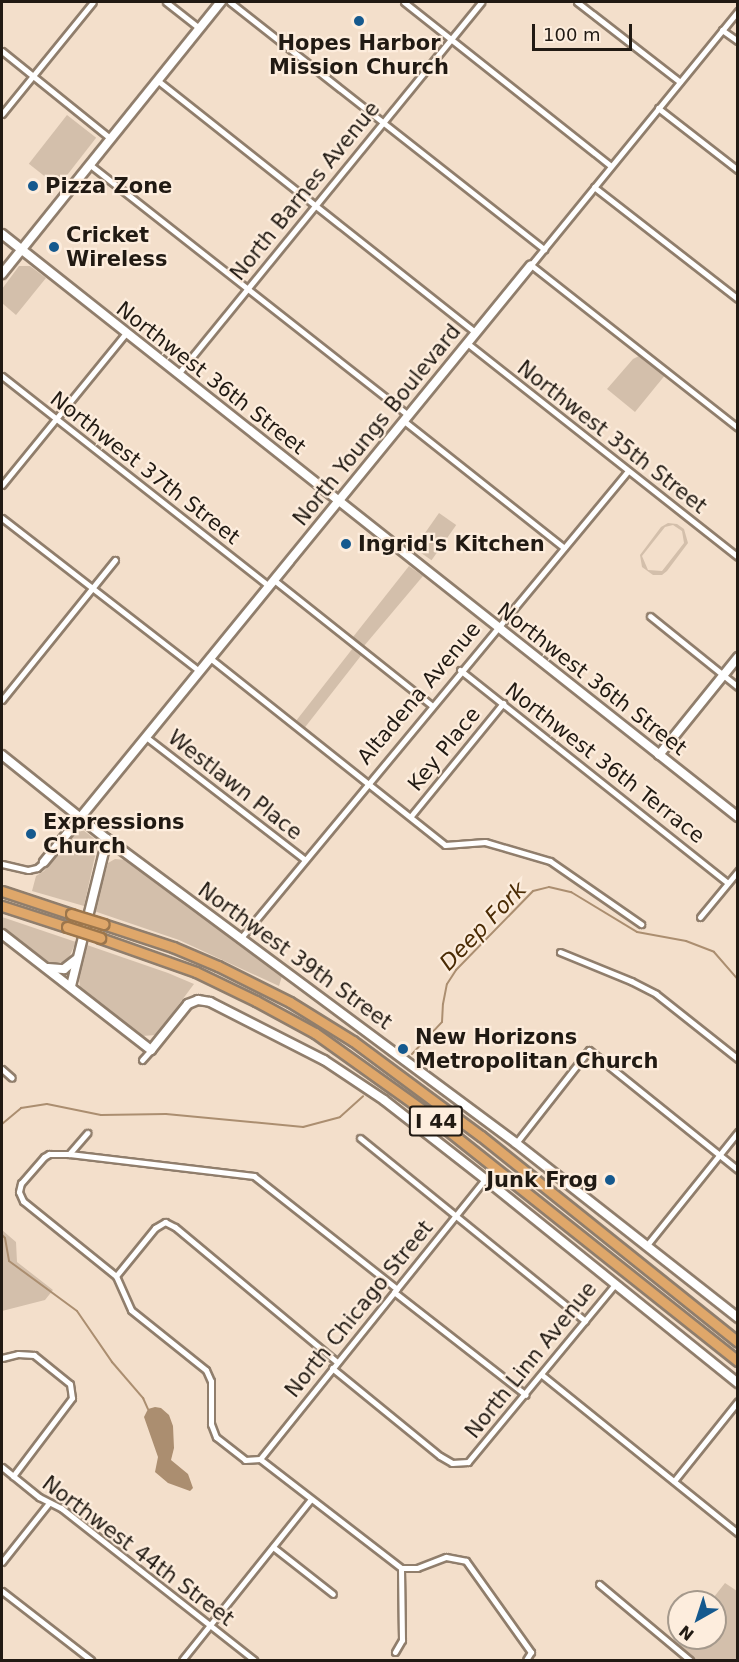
<!DOCTYPE html>
<html>
<head>
<meta charset="utf-8">
<style>
	body { margin:0 }
	#map { position:relative; width:739px; height:1662px; overflow:hidden; background:#f3dfcb; font-family:"DejaVu Sans",sans-serif }
	div>[style] { position:absolute }
	[style*='--x'] { left:calc(var(--x)*1px); top:calc(var(--y)*1px); width:calc(var(--w)*1px); rotate:calc(var(--a)*1deg) }
	.green>* { inset:0; background:#d3bfab; transform-origin:0 0 }
	.water>* { inset:0; background:#ab8e70 }
	.stream>* { height:2px; margin:-1px; padding:0 1px; transform-origin:1px; border-radius:1px; background:#ab8e70 }
	.roads { filter:drop-shadow(2px 0 #907e6c) drop-shadow(-2px 0 #907e6c) drop-shadow(0 2px #907e6c) drop-shadow(0 -2px #907e6c) }
	.street>* { height:5px; margin:-2.5px; padding:0 2.5px; transform-origin:2.5px; border-radius:2.5px; background:#fff }
	.secondary>* { height:8px; margin:-4px; padding:0 4px; transform-origin:4px; border-radius:4px; background:#fff }
	.highway>* { height:9px; margin:-4.5px; padding:0 4.5px; transform-origin:4.5px; border-radius:4.5px; background:#dfa76a }
	.bridges { filter:drop-shadow(2px 0 #9c764c) drop-shadow(-2px 0 #9c764c) drop-shadow(0 2px #9c764c) drop-shadow(0 -2px #9c764c) }
	.highway-bridge>* { height:9px; margin:-4.5px; padding:0 4.5px; transform-origin:4.5px; border-radius:4.5px; background:#dfa76a }
	.dots>* { width:16px; height:16px; translate:-50% -50%; box-sizing:border-box; border:3px solid #fdeddd; border-radius:50% }
	span { translate:-50% -50%; white-space:nowrap; text-align:center; line-height:1.15; -webkit-text-stroke:4.5px #fdeddd; paint-order:stroke }
	.shield-label span { padding:2px 4px; background:#fdeddd; border:2px solid; border-radius:4px; -webkit-text-stroke-width:0 }
	.shield-label { font-size:20px; color:#211a13; font-weight:700 }
	.poi-label { font-size:21px; color:#211a13; font-weight:700 }
	.left { translate:0 -50%; text-align:left }
	.right { translate:-100% -50%; text-align:right }
	.street-label { font-size:21px; color:#211a13 }
	.water-label { font-size:22px; color:#4a2b04; font-style:italic }
	.frame { position:absolute; inset:0; border:3px solid #211a13; pointer-events:none }
	.north { position:absolute; left:667px; top:1590px; width:60px; height:60px; box-sizing:border-box; background:#fdeddd; border:2px solid #a5998c; border-radius:50%; rotate:219deg; font-size:16px; font-weight:700; line-height:24px; text-align:center; color:#211a13 }
	.north::after { content:''; display:block; margin:auto; width:21px; height:27px; background:#15598e; clip-path:polygon(50% 0,100% 100%,50% 72%,0 100%) }
	.scale { position:absolute; left:532px; top:24px; width:100px; height:27px; box-sizing:border-box; border:3px solid #211a13; border-top:0; padding-left:8px; font-size:18px; line-height:21px; white-space:nowrap; color:#211a13; -webkit-text-stroke:4px #fdeddd; paint-order:stroke }
</style>
</head>
<body>
<div id="map">
	<div class="green">
		<div style="left:67px;top:115px;width:37px;height:62px;rotate:38deg"></div>
		<div style="clip-path:polygon(19px 266px,30px 266px,46px 278px,16px 315px,2px 303px,2px 289px)"></div>
		<div style="clip-path:polygon(641px 355px,666px 374px,635px 412px,607px 389px,633px 359px)"></div>
		<div style="left:439px;top:513px;width:21px;height:43px;rotate:35deg"></div>
		<div style="clip-path:polygon(evenodd,668px 523px,677px 524px,684px 529px,688px 543px,667px 571px,662px 575px,653px 575px,642px 567px,640px 555px,661px 527px,668px 523px,673px 525px,682px 531px,684px 543px,662px 571px,648px 570px,642px 556px,665px 527px,673px 525px)"></div>
		<div style="clip-path:polygon(409px 566px,423px 576px,364px 646px,353px 637px)"></div>
		<div style="left:353px;top:648px;width:11px;height:92px;rotate:38deg"></div>
		<div style="clip-path:polygon(83px 830px,96px 840px,97px 847px,84px 906px,32px 891px,36px 876px,44px 871px,75px 831px)"></div>
		<div style="clip-path:polygon(115px 859px,127px 860px,282px 976px,279px 986px,179px 940px,94px 911px,108px 863px)"></div>
		<div style="clip-path:polygon(2px 917px,76px 942px,67px 962px,49px 962px,2px 927px)"></div>
		<div style="clip-path:polygon(87px 945px,168px 973px,194px 984px,156px 1035px,142px 1036px,80px 987px,79px 978px)"></div>
		<div style="clip-path:polygon(2px 1230px,16px 1242px,17px 1262px,53px 1290px,45px 1300px,2px 1311px)"></div>
		<div style="clip-path:polygon(725px 1583px,737px 1591px,737px 1660px,697px 1660px,677px 1645px,683px 1638px,715px 1638px,715px 1602px,710px 1602px)"></div>
	</div>
	<div class="water">
		<div style="clip-path:polygon(155px 1407px,161px 1408px,169px 1415px,173px 1426px,174px 1448px,171px 1460px,188px 1474px,193px 1488px,190px 1491px,168px 1483px,155px 1472px,158px 1457px,144px 1417px,148px 1409px)"></div>
	</div>
	<div class="stream">
		<div style="--x:412;--y:1054;--w:44;--a:-46.8"></div>
		<div style="--x:442;--y:1022;--w:18;--a:-87"></div>
		<div style="--x:443;--y:1004;--w:20;--a:-79"></div>
		<div style="--x:447;--y:984;--w:17;--a:-57"></div>
		<div style="--x:456;--y:970;--w:110;--a:-45.7"></div>
		<div style="--x:533;--y:891;--w:16;--a:-14"></div>
		<div style="--x:549;--y:887;--w:23;--a:13"></div>
		<div style="--x:571;--y:892;--w:77;--a:31.2"></div>
		<div style="--x:637;--y:932;--w:50;--a:10.4"></div>
		<div style="--x:686;--y:941;--w:30;--a:21"></div>
		<div style="--x:714;--y:952;--w:37;--a:49"></div>
		<div style="--x:2;--y:1124;--w:25;--a:-40"></div>
		<div style="--x:21;--y:1108;--w:26;--a:-9"></div>
		<div style="--x:47;--y:1104;--w:55;--a:11.5"></div>
		<div style="--x:101;--y:1115;--w:65;--a:-0.9"></div>
		<div style="--x:166;--y:1114;--w:138;--a:5.4"></div>
		<div style="--x:303;--y:1127;--w:38;--a:-15"></div>
		<div style="--x:340;--y:1117;--w:31;--a:-42"></div>
		<div style="--x:2;--y:1235;--w:4;--a:45"></div>
		<div style="--x:5;--y:1238;--w:23;--a:80"></div>
		<div style="--x:9;--y:1261;--w:84;--a:36.3"></div>
		<div style="--x:77;--y:1311;--w:62;--a:55.5"></div>
		<div style="--x:112;--y:1362;--w:48;--a:49.3"></div>
		<div style="--x:143;--y:1398;--w:12;--a:66"></div>
	</div>
	<div class="roads">
		<div class="street">
			<div style="--x:166;--y:2;--w:42;--a:38.2"></div>
			<div style="--x:230;--y:2;--w:400;--a:38.2"></div>
			<div style="--x:404;--y:2;--w:264;--a:38.4"></div>
			<div style="--x:577;--y:2;--w:130;--a:37.8"></div>
			<div style="--x:738;--y:11;--w:328;--a:129.2"></div>
			<div style="--x:531;--y:265;--w:263;--a:38.2"></div>
			<div style="--x:722;--y:30;--w:19;--a:35"></div>
			<div style="--x:2;--y:51;--w:139;--a:38.9"></div>
			<div style="--x:157;--y:80;--w:406;--a:38.4"></div>
			<div style="--x:658;--y:108;--w:101;--a:37.8"></div>
			<div style="--x:2;--y:114;--w:144;--a:-50.9"></div>
			<div style="--x:89;--y:164;--w:406;--a:38.2"></div>
			<div style="--x:594;--y:187;--w:182;--a:37.9"></div>
			<div style="--x:467;--y:343;--w:345;--a:38.3"></div>
			<div style="--x:178;--y:374;--w:480;--a:-50.8"></div>
			<div style="--x:2;--y:376;--w:340;--a:38.2"></div>
			<div style="--x:404;--y:421;--w:204;--a:38.4"></div>
			<div style="--x:2;--y:485;--w:196;--a:-50.8"></div>
			<div style="--x:2;--y:518;--w:249;--a:37.8"></div>
			<div style="--x:274;--y:580;--w:201;--a:38.5"></div>
			<div style="--x:650;--y:616;--w:113;--a:38.9"></div>
			<div style="--x:210;--y:658;--w:300;--a:38.5"></div>
			<div style="--x:445;--y:845;--w:40;--a:-4.3"></div>
			<div style="--x:485;--y:842;--w:68;--a:16.3"></div>
			<div style="--x:550;--y:861;--w:111;--a:34.7"></div>
			<div style="--x:460;--y:670;--w:342;--a:38.5"></div>
			<div style="--x:2;--y:700;--w:180;--a:-51.1"></div>
			<div style="--x:146;--y:737;--w:200;--a:37.7"></div>
			<div style="--x:411;--y:816;--w:146;--a:-50.8"></div>
			<div style="--x:2;--y:864;--w:27;--a:13"></div>
			<div style="--x:28;--y:870;--w:9;--a:-13"></div>
			<div style="--x:37;--y:868;--w:9;--a:-41"></div>
			<div style="--x:700;--y:917;--w:60;--a:-50.4"></div>
			<div style="--x:240;--y:939;--w:608;--a:-50.34"></div>
			<div style="--x:560;--y:952;--w:77;--a:22.2"></div>
			<div style="--x:631;--y:981;--w:28;--a:27"></div>
			<div style="--x:656;--y:994;--w:105;--a:38.4"></div>
			<div style="--x:142;--y:1060;--w:13;--a:-48"></div>
			<div style="--x:2;--y:1069;--w:13;--a:42"></div>
			<div style="--x:360;--y:1138;--w:290;--a:39.1"></div>
			<div style="--x:516;--y:1143;--w:118;--a:-51.9"></div>
			<div style="--x:589;--y:1050;--w:191;--a:38.8"></div>
			<div style="--x:69;--y:1154;--w:28;--a:-49"></div>
			<div style="--x:647;--y:1245;--w:145;--a:-51.2"></div>
			<div style="--x:116;--y:1276;--w:62;--a:-50.9"></div>
			<div style="--x:155;--y:1228;--w:12;--a:-31"></div>
			<div style="--x:165;--y:1222;--w:11;--a:27"></div>
			<div style="--x:175;--y:1227;--w:211;--a:39.8"></div>
			<div style="--x:397;--y:1289;--w:182;--a:-141.7"></div>
			<div style="--x:254;--y:1176;--w:186;--a:-173.2"></div>
			<div style="--x:69;--y:1154;--w:20;--a:180"></div>
			<div style="--x:49;--y:1154;--w:6;--a:149"></div>
			<div style="--x:44;--y:1157;--w:35;--a:131"></div>
			<div style="--x:21;--y:1183;--w:9;--a:103"></div>
			<div style="--x:19;--y:1192;--w:10;--a:66"></div>
			<div style="--x:23;--y:1201;--w:119;--a:38.9"></div>
			<div style="--x:116;--y:1276;--w:37;--a:66"></div>
			<div style="--x:131;--y:1310;--w:96;--a:38.7"></div>
			<div style="--x:206;--y:1370;--w:12;--a:66"></div>
			<div style="--x:211;--y:1381;--w:43;--a:90"></div>
			<div style="--x:211;--y:1424;--w:14;--a:69"></div>
			<div style="--x:216;--y:1437;--w:37;--a:38"></div>
			<div style="--x:245;--y:1460;--w:15;--a:-4"></div>
			<div style="--x:260;--y:1459;--w:178;--a:37.7"></div>
			<div style="--x:401;--y:1568;--w:16;--a:0"></div>
			<div style="--x:417;--y:1568;--w:31;--a:-21"></div>
			<div style="--x:446;--y:1557;--w:20;--a:11"></div>
			<div style="--x:466;--y:1561;--w:112;--a:54.5"></div>
			<div style="--x:531;--y:1652;--w:9;--a:122"></div>
			<div style="--x:394;--y:1292;--w:167;--a:38"></div>
			<div style="--x:2;--y:1358;--w:16;--a:-14"></div>
			<div style="--x:18;--y:1354;--w:16;--a:4"></div>
			<div style="--x:34;--y:1355;--w:46;--a:38.9"></div>
			<div style="--x:70;--y:1384;--w:14;--a:82"></div>
			<div style="--x:72;--y:1398;--w:98;--a:127.1"></div>
			<div style="--x:332;--y:1368;--w:139;--a:39.2"></div>
			<div style="--x:440;--y:1456;--w:14;--a:30"></div>
			<div style="--x:452;--y:1463;--w:16;--a:-4"></div>
			<div style="--x:468;--y:1462;--w:232;--a:-50.4"></div>
			<div style="--x:542;--y:1375;--w:252;--a:38.9"></div>
			<div style="--x:260;--y:1459;--w:359;--a:-51.2"></div>
			<div style="--x:2;--y:1467;--w:48;--a:39"></div>
			<div style="--x:39;--y:1497;--w:25;--a:27"></div>
			<div style="--x:61;--y:1508;--w:246;--a:38.2"></div>
			<div style="--x:674;--y:1481;--w:102;--a:-51.3"></div>
			<div style="--x:273;--y:1547;--w:76;--a:38.1"></div>
			<div style="--x:2;--y:1562;--w:75;--a:-51.5"></div>
			<div style="--x:599;--y:1584;--w:119;--a:39.9"></div>
			<div style="--x:2;--y:1591;--w:113;--a:37.8"></div>
			<div style="--x:395;--y:1652;--w:14;--a:-60"></div>
			<div style="--x:402;--y:1640;--w:72;--a:-90.8"></div>
			<div style="--x:182;--y:1660;--w:206;--a:-51.3"></div>
		</div>
		<div class="secondary">
			<div style="--x:2;--y:234;--w:939;--a:38.38"></div>
			<div style="--x:2;--y:274;--w:349;--a:-51.2"></div>
			<div style="--x:2;--y:755;--w:134;--a:38.7"></div>
			<div style="--x:107;--y:839;--w:510;--a:36.62"></div>
			<div style="--x:516;--y:1143;--w:283;--a:38.2"></div>
			<div style="--x:659;--y:755;--w:126;--a:-51.1"></div>
			<div style="--x:44;--y:862;--w:770;--a:-50.79"></div>
			<div style="--x:2;--y:934;--w:189;--a:37.9"></div>
			<div style="--x:151;--y:1050;--w:59;--a:-51.2"></div>
			<div style="--x:188;--y:1004;--w:11;--a:-22"></div>
			<div style="--x:198;--y:1000;--w:12;--a:9"></div>
			<div style="--x:210;--y:1002;--w:128;--a:27"></div>
			<div style="--x:324;--y:1060;--w:72;--a:33.7"></div>
			<div style="--x:384;--y:1100;--w:128;--a:38"></div>
			<div style="--x:485;--y:1179;--w:325;--a:38.9"></div>
			<div style="--x:48;--y:968;--w:16;--a:4"></div>
			<div style="--x:64;--y:969;--w:16;--a:-38"></div>
			<div style="--x:71;--y:986;--w:151;--a:-76.2"></div>
		</div>
		<div class="highway">
			<div style="--x:2;--y:891;--w:73;--a:18.4"></div>
			<div style="--x:2;--y:906;--w:68;--a:17.9"></div>
			<div style="--x:103;--y:924;--w:74;--a:18.2"></div>
			<div style="--x:173;--y:947;--w:49;--a:22.9"></div>
			<div style="--x:218;--y:966;--w:80;--a:26.6"></div>
			<div style="--x:290;--y:1002;--w:74;--a:31.8"></div>
			<div style="--x:353;--y:1041;--w:159;--a:36.6"></div>
			<div style="--x:481;--y:1136;--w:329;--a:38.7"></div>
			<div style="--x:100;--y:938;--w:102;--a:19.5"></div>
			<div style="--x:196;--y:972;--w:67;--a:25.8"></div>
			<div style="--x:256;--y:1001;--w:67;--a:28.5"></div>
			<div style="--x:315;--y:1033;--w:130;--a:35.6"></div>
			<div style="--x:421;--y:1109;--w:405;--a:38.5"></div>
		</div>
	</div>
	<div class="bridges">
		<div class="highway-bridge">
			<div style="--x:71;--y:914;--w:34;--a:17"></div>
			<div style="--x:67;--y:927;--w:35;--a:18"></div>
		</div>
	</div>
	<div class="dots">
		<div style="left:359px;top:21px;background:#15598e"></div>
		<div style="left:33px;top:186px;background:#15598e"></div>
		<div style="left:54px;top:247px;background:#15598e"></div>
		<div style="left:346px;top:544px;background:#15598e"></div>
		<div style="left:31px;top:834px;background:#15598e"></div>
		<div style="left:403px;top:1049px;background:#15598e"></div>
		<div style="left:610px;top:1180px;background:#15598e"></div>
	</div>
	<div class="shield-label">
		<span style="left:436px;top:1121px">I 44</span>
	</div>
	<div class="poi-label">
		<span style="left:359px;top:55px">Hopes Harbor<br>Mission Church</span>
		<span class="left" style="left:45px;top:186px">Pizza Zone</span>
		<span class="left" style="left:66px;top:247px">Cricket<br>Wireless</span>
		<span class="left" style="left:358px;top:544px">Ingrid's Kitchen</span>
		<span class="left" style="left:43px;top:834px">Expressions<br>Church</span>
		<span class="left" style="left:415px;top:1049px">New Horizons<br>Metropolitan Church</span>
		<span class="right" style="left:598px;top:1180px">Junk Frog</span>
	</div>
	<div class="street-label">
		<span style="left:305px;top:191px;rotate:-51deg">North Barnes Avenue</span>
		<span style="left:211px;top:378px;rotate:38deg">Northwest 36th Street</span>
		<span style="left:377px;top:425px;rotate:-51deg">North Youngs Boulevard</span>
		<span style="left:612px;top:437px;rotate:38deg">Northwest 35th Street</span>
		<span style="left:145px;top:468px;rotate:38deg">Northwest 37th Street</span>
		<span style="left:592px;top:679px;rotate:38deg">Northwest 36th Street</span>
		<span style="left:419px;top:693px;rotate:-50deg">Altadena Avenue</span>
		<span style="left:444px;top:749px;rotate:-51deg">Key Place</span>
		<span style="left:605px;top:763px;rotate:38deg">Northwest 36th Terrace</span>
		<span style="left:235px;top:785px;rotate:38deg">Westlawn Place</span>
		<span style="left:295px;top:956px;rotate:36deg">Northwest 39th Street</span>
		<span style="left:359px;top:1309px;rotate:-51deg">North Chicago Street</span>
		<span style="left:531px;top:1360px;rotate:-51deg">North Linn Avenue</span>
		<span style="left:138px;top:1551px;rotate:37deg">Northwest 44th Street</span>
	</div>
	<div class="water-label">
		<span style="left:483px;top:926px;rotate:-46deg">Deep Fork</span>
	</div>
	<div class="frame"></div>
	<div class="north">N</div>
	<div class="scale">100 m</div>
</div>
</body>
</html>
